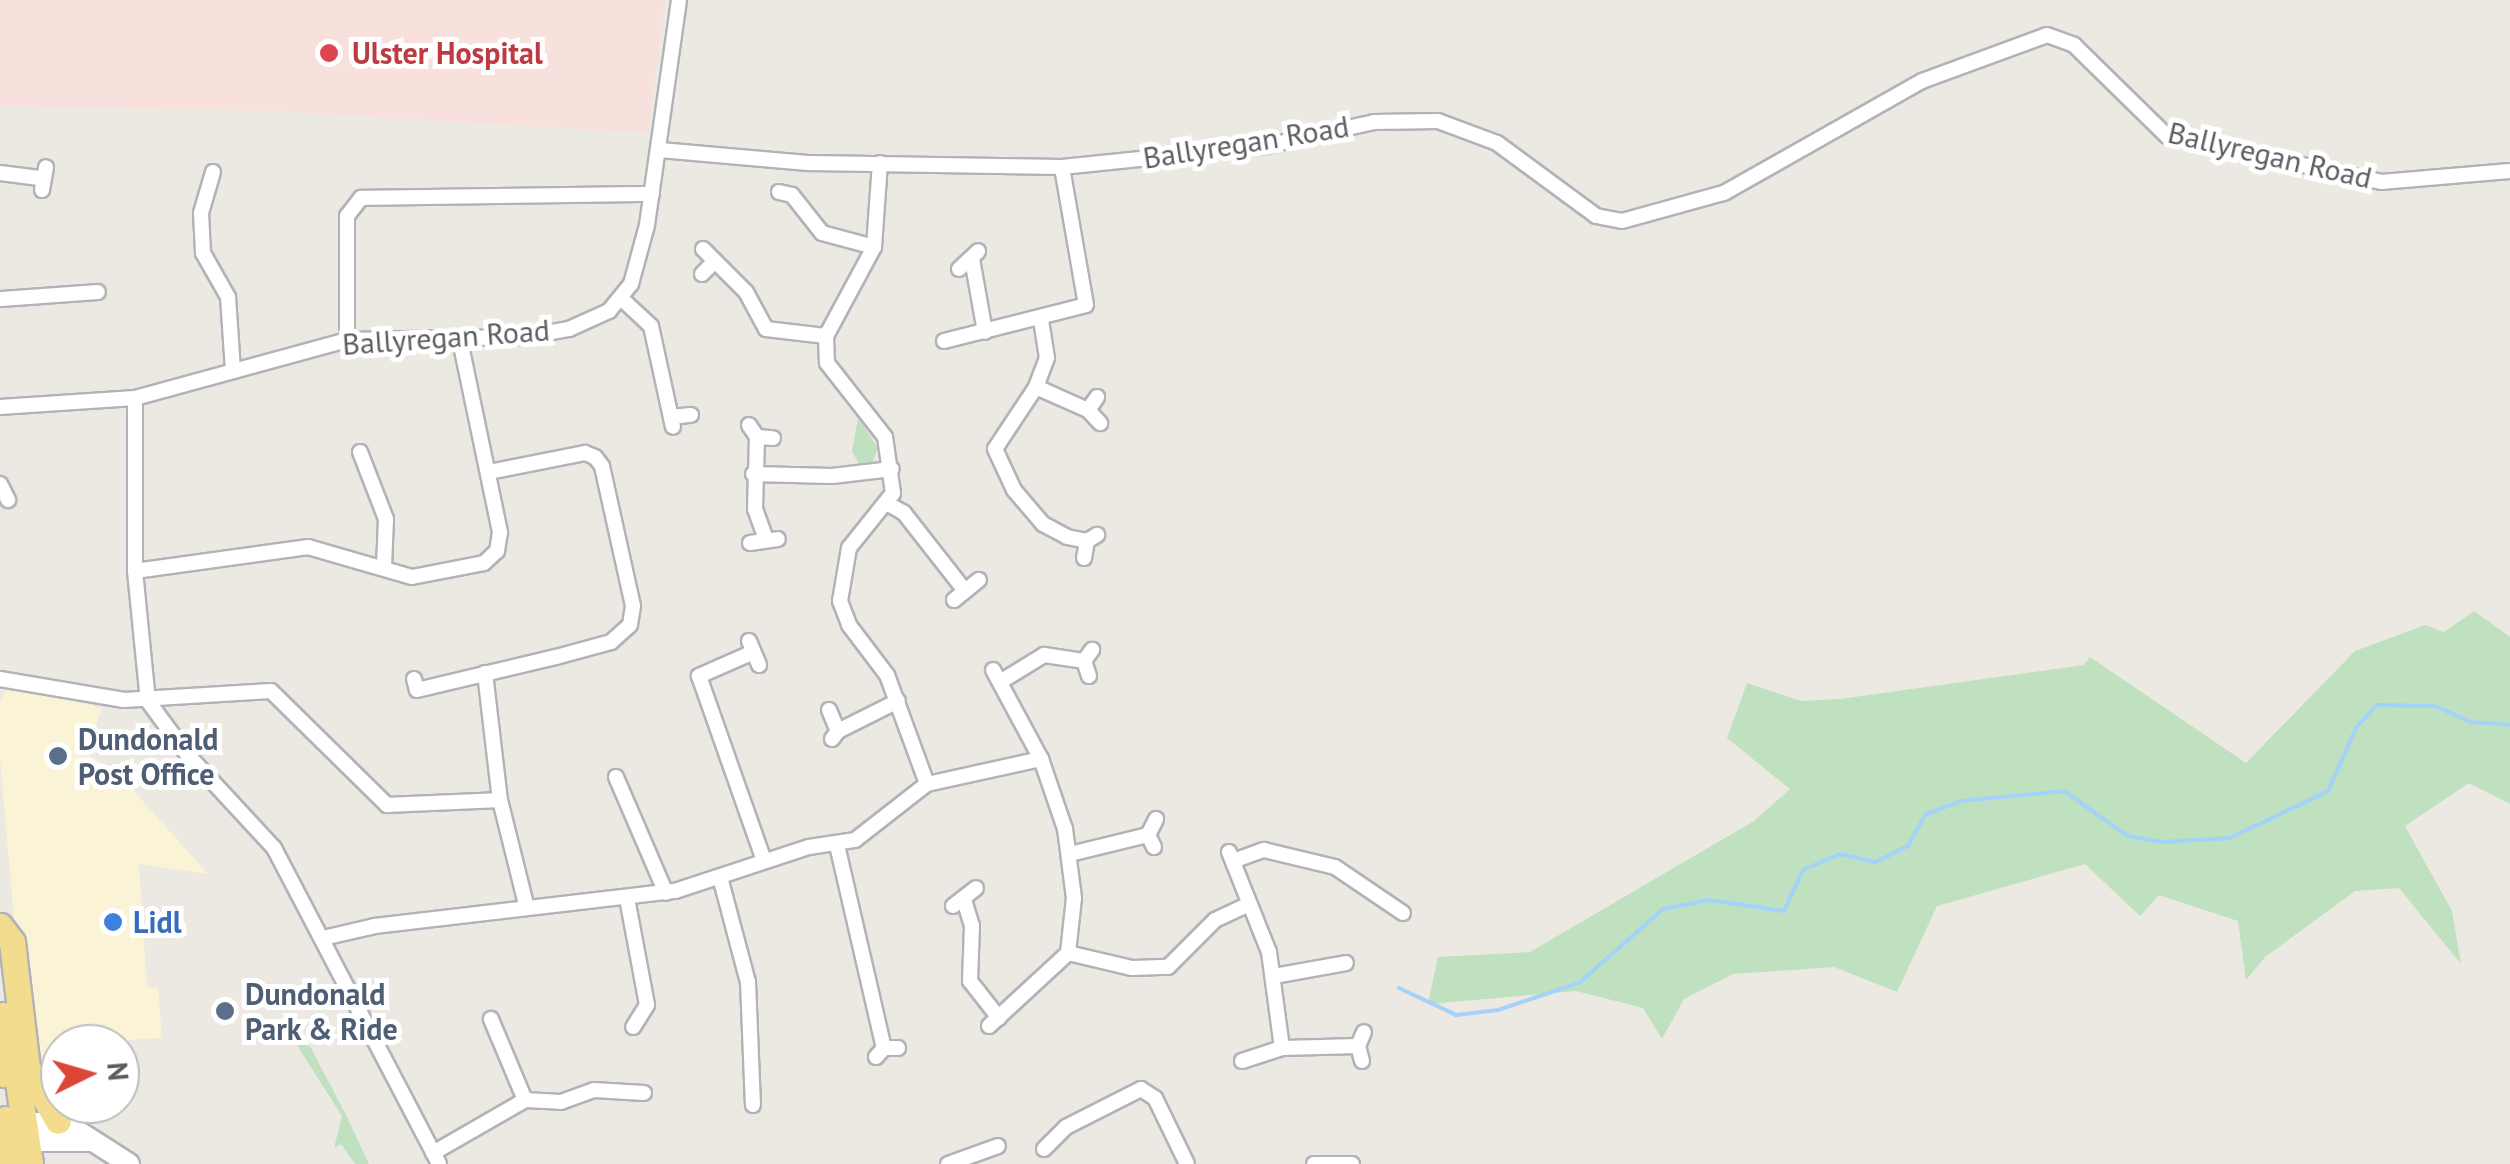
<!DOCTYPE html>
<html>
<head>
<meta charset="utf-8">
<style>
	body { margin:0 }
	#map { position:relative; width:2510px; height:1164px; overflow:hidden; background:#ebe9e1; font-family:"PT Sans",sans-serif }
	div>[style] { position:absolute }
	[style*='--x'] { left:calc(var(--x)*1px); top:calc(var(--y)*1px); width:calc(var(--w)*1px); rotate:calc(var(--a)*1deg) }
	.commercial>* { inset:0; background:#fbf3d6 }
	.medical>* { inset:0; background:#f8e0dd }
	.green>* { inset:0; background:#bfe1bf }
	.stream>* { height:4px; margin:-2px; padding:0 2px; transform-origin:2px; border-radius:2px; background:#a4d2f8 }
	.roads { filter:drop-shadow(2px 0 #b1b3b8) drop-shadow(-2px 0 #b1b3b8) drop-shadow(0 2px #b1b3b8) drop-shadow(0 -2px #b1b3b8) }
	.street>* { height:14px; margin:-7px; padding:0 7px; transform-origin:7px; border-radius:7px; background:#fff }
	.secondary>* { height:20px; margin:-10px; padding:0 10px; transform-origin:10px; border-radius:10px; background:#fff }
	.highway>* { height:25px; margin:-12.5px; padding:0 12.5px; transform-origin:12.5px; border-radius:12.5px; background:#f4dc8f }
	.dots>* { width:28px; height:28px; translate:-50% -50%; box-sizing:border-box; border:5px solid #fff; border-radius:50% }
	span { translate:-50% -50%; white-space:nowrap; text-align:center; line-height:1.15; -webkit-text-stroke:10px #fff; paint-order:stroke }
	.health-label { font-size:30px; color:#be3a42; font-weight:700 }
	.left { translate:0 -50%; text-align:left }
	.street-label { font-size:30px; color:#595c61 }
	.service-label { font-size:30px; color:#4e5e75; font-weight:700 }
	.shop-label { font-size:30px; color:#366cbe; font-weight:700 }
	.north { position:absolute; left:40px; top:1024px; width:100px; height:100px; box-sizing:border-box; background:#fff; border:2px solid #bdbec0; border-radius:50%; rotate:85deg; font-size:28px; font-weight:700; line-height:40px; text-align:center; color:#595c61 }
	.north::after { content:''; display:block; margin:auto; width:35px; height:45px; background:#db4637; clip-path:polygon(50% 0,100% 100%,50% 72%,0 100%) }
</style>
</head>
<body>
<div id="map">
	<div class="commercial">
		<div style="clip-path:polygon(7px 687px,102px 708px,87px 754px,116px 771px,208px 874px,139px 864px,147px 987px,158px 988px,162px 1038px,60px 1044px,60px 1053px,41px 1055px,33px 1042px,20px 989px,0 758px,0 703px)"></div>
	</div>
	<div class="medical">
		<div style="clip-path:polygon(0 0,665px 0,648px 133px,273px 111px,0 106px)"></div>
	</div>
	<div class="green">
		<div style="clip-path:polygon(858px 418px,878px 448px,873px 462px,859px 463px,852px 452px)"></div>
		<div style="clip-path:polygon(2474px 611px,2510px 637px,2510px 804px,2469px 783px,2405px 826px,2452px 911px,2461px 964px,2399px 888px,2355px 891px,2265px 957px,2246px 980px,2238px 921px,2159px 895px,2140px 916px,2085px 864px,1937px 906px,1897px 992px,1834px 967px,1733px 974px,1684px 999px,1662px 1039px,1643px 1008px,1576px 991px,1428px 1004px,1438px 957px,1530px 952px,1754px 821px,1790px 789px,1727px 738px,1747px 683px,1801px 701px,1840px 699px,2084px 665px,2090px 657px,2246px 763px,2355px 651px,2425px 625px,2444px 632px)"></div>
		<div style="clip-path:polygon(303px 1033px,346px 1115px,369px 1164px,355px 1164px,341px 1144px,334px 1148px,342px 1116px,293px 1039px)"></div>
	</div>
	<div class="stream">
		<div style="--x:1399;--y:988;--w:63;--a:25.3"></div>
		<div style="--x:1456;--y:1015;--w:42;--a:-6.8"></div>
		<div style="--x:1498;--y:1010;--w:85;--a:-18.4"></div>
		<div style="--x:1579;--y:983;--w:112;--a:-41.4"></div>
		<div style="--x:1663;--y:909;--w:47;--a:-11.1"></div>
		<div style="--x:1709;--y:900;--w:76;--a:8.3"></div>
		<div style="--x:1784;--y:911;--w:45;--a:-65.1"></div>
		<div style="--x:1803;--y:870;--w:40;--a:-23.4"></div>
		<div style="--x:1840;--y:854;--w:37;--a:13"></div>
		<div style="--x:1876;--y:862;--w:36;--a:-27"></div>
		<div style="--x:1908;--y:846;--w:37;--a:-61"></div>
		<div style="--x:1926;--y:814;--w:37;--a:-20"></div>
		<div style="--x:1961;--y:801;--w:103;--a:-5.5"></div>
		<div style="--x:2064;--y:791;--w:78;--a:35.1"></div>
		<div style="--x:2128;--y:836;--w:36;--a:10"></div>
		<div style="--x:2163;--y:842;--w:67;--a:-3.4"></div>
		<div style="--x:2230;--y:838;--w:109;--a:-25.6"></div>
		<div style="--x:2328;--y:791;--w:69;--a:-66"></div>
		<div style="--x:2356;--y:728;--w:31;--a:-48"></div>
		<div style="--x:2377;--y:705;--w:58;--a:1"></div>
		<div style="--x:2435;--y:706;--w:39;--a:24"></div>
		<div style="--x:2471;--y:722;--w:39;--a:4"></div>
	</div>
	<div class="roads">
		<div class="street">
			<div style="--x:660;--y:150;--w:151;--a:5"></div>
			<div style="--x:810;--y:163;--w:252;--a:0.9"></div>
			<div style="--x:1062;--y:167;--w:205;--a:-5.9"></div>
			<div style="--x:1266;--y:146;--w:111;--a:-12.5"></div>
			<div style="--x:1374;--y:122;--w:64;--a:-0.9"></div>
			<div style="--x:1438;--y:121;--w:63;--a:20.4"></div>
			<div style="--x:1497;--y:143;--w:123;--a:36.4"></div>
			<div style="--x:1596;--y:216;--w:26;--a:11"></div>
			<div style="--x:1622;--y:221;--w:106;--a:-15.4"></div>
			<div style="--x:1724;--y:193;--w:227;--a:-29.5"></div>
			<div style="--x:1922;--y:81;--w:133;--a:-20.2"></div>
			<div style="--x:2047;--y:35;--w:29;--a:20"></div>
			<div style="--x:2074;--y:45;--w:130;--a:44.4"></div>
			<div style="--x:2167;--y:136;--w:219;--a:12.1"></div>
			<div style="--x:2381;--y:182;--w:129;--a:-4.9"></div>
			<div style="--x:880;--y:163;--w:84;--a:94.1"></div>
			<div style="--x:874;--y:247;--w:101;--a:118.3"></div>
			<div style="--x:826;--y:336;--w:27;--a:88"></div>
			<div style="--x:827;--y:363;--w:94;--a:51.9"></div>
			<div style="--x:885;--y:437;--w:57;--a:81.9"></div>
			<div style="--x:893;--y:493;--w:70;--a:128.7"></div>
			<div style="--x:849;--y:548;--w:54;--a:99.6"></div>
			<div style="--x:840;--y:601;--w:26;--a:69"></div>
			<div style="--x:849;--y:625;--w:63;--a:52.8"></div>
			<div style="--x:887;--y:675;--w:116;--a:69.8"></div>
			<div style="--x:213;--y:172;--w:43;--a:106.3"></div>
			<div style="--x:201;--y:213;--w:40;--a:87.1"></div>
			<div style="--x:203;--y:253;--w:51;--a:60.4"></div>
			<div style="--x:228;--y:297;--w:74;--a:86.1"></div>
			<div style="--x:0;--y:173;--w:40;--a:7.1"></div>
			<div style="--x:42;--y:190;--w:23;--a:-80"></div>
			<div style="--x:779;--y:192;--w:13;--a:13"></div>
			<div style="--x:792;--y:195;--w:48;--a:51.7"></div>
			<div style="--x:822;--y:233;--w:54;--a:15.1"></div>
			<div style="--x:703;--y:249;--w:61;--a:45"></div>
			<div style="--x:746;--y:292;--w:42;--a:61.6"></div>
			<div style="--x:766;--y:329;--w:60;--a:6.7"></div>
			<div style="--x:972;--y:259;--w:74;--a:79.9"></div>
			<div style="--x:959;--y:269;--w:26;--a:-43"></div>
			<div style="--x:702;--y:274;--w:17;--a:-45"></div>
			<div style="--x:0;--y:299;--w:98;--a:-4.1"></div>
			<div style="--x:623;--y:300;--w:38;--a:43"></div>
			<div style="--x:651;--y:326;--w:103;--a:77.7"></div>
			<div style="--x:1041;--y:320;--w:38;--a:81"></div>
			<div style="--x:1047;--y:358;--w:31;--a:111"></div>
			<div style="--x:1036;--y:387;--w:74;--a:123.5"></div>
			<div style="--x:995;--y:449;--w:45;--a:65.1"></div>
			<div style="--x:1014;--y:490;--w:45;--a:49.5"></div>
			<div style="--x:1043;--y:524;--w:27;--a:28"></div>
			<div style="--x:1067;--y:537;--w:20;--a:11"></div>
			<div style="--x:1087;--y:541;--w:12;--a:-31"></div>
			<div style="--x:347;--y:340;--w:124;--a:-90"></div>
			<div style="--x:347;--y:216;--w:23;--a:-52"></div>
			<div style="--x:361;--y:198;--w:291;--a:-0.8"></div>
			<div style="--x:944;--y:341;--w:146;--a:-14.2"></div>
			<div style="--x:1086;--y:305;--w:140;--a:-99.9"></div>
			<div style="--x:1036;--y:387;--w:57;--a:23.9"></div>
			<div style="--x:1088;--y:410;--w:18;--a:47"></div>
			<div style="--x:135;--y:398;--w:173;--a:90"></div>
			<div style="--x:135;--y:571;--w:131;--a:84.3"></div>
			<div style="--x:148;--y:701;--w:66;--a:53.7"></div>
			<div style="--x:187;--y:754;--w:128;--a:47.2"></div>
			<div style="--x:274;--y:848;--w:356;--a:62.4"></div>
			<div style="--x:0;--y:407;--w:135;--a:-3.8"></div>
			<div style="--x:135;--y:398;--w:220;--a:-15.3"></div>
			<div style="--x:347;--y:340;--w:177;--a:-1"></div>
			<div style="--x:524;--y:337;--w:46;--a:-10.1"></div>
			<div style="--x:569;--y:329;--w:44;--a:-24.2"></div>
			<div style="--x:609;--y:311;--w:35;--a:-51"></div>
			<div style="--x:631;--y:284;--w:61;--a:-74.8"></div>
			<div style="--x:647;--y:225;--w:227;--a:-81.9"></div>
			<div style="--x:1088;--y:410;--w:16;--a:-55"></div>
			<div style="--x:671;--y:417;--w:20;--a:-6"></div>
			<div style="--x:749;--y:425;--w:14;--a:56"></div>
			<div style="--x:757;--y:437;--w:16;--a:4"></div>
			<div style="--x:757;--y:437;--w:72;--a:91.6"></div>
			<div style="--x:755;--y:509;--w:30;--a:70"></div>
			<div style="--x:360;--y:452;--w:72;--a:68.8"></div>
			<div style="--x:386;--y:519;--w:48;--a:92.4"></div>
			<div style="--x:753;--y:474;--w:79;--a:1.5"></div>
			<div style="--x:832;--y:476;--w:60;--a:-6.7"></div>
			<div style="--x:0;--y:484;--w:18;--a:63"></div>
			<div style="--x:888;--y:504;--w:18;--a:29"></div>
			<div style="--x:904;--y:513;--w:94;--a:51.9"></div>
			<div style="--x:750;--y:543;--w:28;--a:-8"></div>
			<div style="--x:1084;--y:558;--w:17;--a:-80"></div>
			<div style="--x:135;--y:571;--w:175;--a:-7.9"></div>
			<div style="--x:308;--y:547;--w:108;--a:16.1"></div>
			<div style="--x:412;--y:577;--w:73;--a:-11"></div>
			<div style="--x:484;--y:563;--w:18;--a:-43"></div>
			<div style="--x:497;--y:551;--w:19;--a:-81"></div>
			<div style="--x:500;--y:532;--w:200;--a:-101.8"></div>
			<div style="--x:954;--y:600;--w:32;--a:-39"></div>
			<div style="--x:749;--y:641;--w:26;--a:67"></div>
			<div style="--x:749;--y:654;--w:55;--a:156.3"></div>
			<div style="--x:699;--y:676;--w:196;--a:70.6"></div>
			<div style="--x:485;--y:673;--w:128;--a:83.3"></div>
			<div style="--x:500;--y:800;--w:111;--a:76"></div>
			<div style="--x:1089;--y:676;--w:16;--a:-108"></div>
			<div style="--x:1084;--y:661;--w:14;--a:-54"></div>
			<div style="--x:0;--y:679;--w:126;--a:9.6"></div>
			<div style="--x:124;--y:700;--w:147;--a:-3.5"></div>
			<div style="--x:271;--y:691;--w:163;--a:44.5"></div>
			<div style="--x:387;--y:805;--w:113;--a:-2.5"></div>
			<div style="--x:414;--y:679;--w:11;--a:75"></div>
			<div style="--x:417;--y:690;--w:143;--a:-13.4"></div>
			<div style="--x:556;--y:657;--w:57;--a:-15.3"></div>
			<div style="--x:611;--y:642;--w:25;--a:-42"></div>
			<div style="--x:630;--y:625;--w:19;--a:-81"></div>
			<div style="--x:633;--y:606;--w:143;--a:-102.5"></div>
			<div style="--x:602;--y:466;--w:11;--a:-128"></div>
			<div style="--x:595;--y:457;--w:11;--a:-158"></div>
			<div style="--x:585;--y:453;--w:98;--a:168.8"></div>
			<div style="--x:1000;--y:682;--w:52;--a:-31.5"></div>
			<div style="--x:1044;--y:655;--w:40;--a:8.5"></div>
			<div style="--x:829;--y:710;--w:23;--a:67"></div>
			<div style="--x:838;--y:731;--w:10;--a:127"></div>
			<div style="--x:838;--y:731;--w:67;--a:-26.6"></div>
			<div style="--x:616;--y:777;--w:126;--a:66.7"></div>
			<div style="--x:837;--y:845;--w:208;--a:77"></div>
			<div style="--x:1154;--y:847;--w:13;--a:-117"></div>
			<div style="--x:1148;--y:835;--w:18;--a:-63"></div>
			<div style="--x:1229;--y:852;--w:108;--a:68.2"></div>
			<div style="--x:1269;--y:952;--w:97;--a:82.3"></div>
			<div style="--x:1070;--y:854;--w:80;--a:-13.7"></div>
			<div style="--x:1233;--y:861;--w:33;--a:-20"></div>
			<div style="--x:1264;--y:850;--w:73;--a:13.5"></div>
			<div style="--x:1335;--y:867;--w:82;--a:34.1"></div>
			<div style="--x:720;--y:877;--w:109;--a:75.1"></div>
			<div style="--x:748;--y:982;--w:123;--a:87.7"></div>
			<div style="--x:627;--y:898;--w:109;--a:79.4"></div>
			<div style="--x:647;--y:1005;--w:26;--a:122"></div>
			<div style="--x:965;--y:903;--w:24;--a:73"></div>
			<div style="--x:972;--y:926;--w:55;--a:92.1"></div>
			<div style="--x:970;--y:981;--w:47;--a:51.9"></div>
			<div style="--x:953;--y:906;--w:29;--a:-38"></div>
			<div style="--x:323;--y:938;--w:53;--a:-13"></div>
			<div style="--x:375;--y:926;--w:302;--a:-6.7"></div>
			<div style="--x:675;--y:891;--w:141;--a:-18.2"></div>
			<div style="--x:809;--y:847;--w:47;--a:-8.7"></div>
			<div style="--x:855;--y:840;--w:91;--a:-37.9"></div>
			<div style="--x:927;--y:784;--w:117;--a:-12.4"></div>
			<div style="--x:1068;--y:953;--w:66;--a:13.2"></div>
			<div style="--x:1132;--y:968;--w:36;--a:-2"></div>
			<div style="--x:1168;--y:967;--w:66;--a:-45"></div>
			<div style="--x:1215;--y:920;--w:38;--a:-25"></div>
			<div style="--x:1274;--y:976;--w:73;--a:-10.2"></div>
			<div style="--x:989;--y:1026;--w:108;--a:-42.7"></div>
			<div style="--x:1068;--y:953;--w:55;--a:-83.8"></div>
			<div style="--x:1074;--y:898;--w:70;--a:-97.4"></div>
			<div style="--x:1065;--y:829;--w:74;--a:-108.9"></div>
			<div style="--x:1041;--y:759;--w:101;--a:-118.3"></div>
			<div style="--x:876;--y:1057;--w:12;--a:-48"></div>
			<div style="--x:884;--y:1048;--w:14;--a:0"></div>
			<div style="--x:1242;--y:1061;--w:42;--a:-18"></div>
			<div style="--x:1282;--y:1048;--w:76;--a:-1.5"></div>
			<div style="--x:1362;--y:1061;--w:16;--a:-105"></div>
			<div style="--x:1358;--y:1046;--w:15;--a:-67"></div>
			<div style="--x:525;--y:1100;--w:36;--a:3"></div>
			<div style="--x:561;--y:1102;--w:35;--a:-20"></div>
			<div style="--x:594;--y:1090;--w:50;--a:3.4"></div>
			<div style="--x:1044;--y:1149;--w:31;--a:-45"></div>
			<div style="--x:1066;--y:1127;--w:84;--a:-26.9"></div>
			<div style="--x:1141;--y:1089;--w:17;--a:33"></div>
			<div style="--x:1155;--y:1098;--w:73;--a:64.1"></div>
			<div style="--x:433;--y:1153;--w:106;--a:-29.9"></div>
			<div style="--x:525;--y:1100;--w:88;--a:-112.8"></div>
			<div style="--x:948;--y:1164;--w:53;--a:-19.8"></div>
			<div style="--x:1314;--y:1164;--w:38;--a:0"></div>
		</div>
		<div class="secondary">
			<div style="--x:9;--y:1123;--w:56;--a:0"></div>
			<div style="--x:65;--y:1123;--w:76;--a:32.6"></div>
			<div style="--x:16;--y:1141;--w:75;--a:0"></div>
		</div>
		<div class="highway">
			<div style="--x:0;--y:926;--w:20;--a:53"></div>
			<div style="--x:12;--y:942;--w:126;--a:83.2"></div>
			<div style="--x:27;--y:1067;--w:62;--a:60.1"></div>
			<div style="--x:14;--y:1055;--w:110;--a:81.6"></div>
			<div style="--x:3;--y:1074;--w:59;--a:-90"></div>
			<div style="--x:6;--y:1119;--w:45;--a:82.4"></div>
		</div>
	</div>
	<div class="dots">
		<div style="left:329px;top:53px;background:#e0444e"></div>
		<div style="left:58px;top:756px;background:#5c6f8a"></div>
		<div style="left:113px;top:922px;background:#3f7fe0"></div>
		<div style="left:225px;top:1011px;background:#5c6f8a"></div>
	</div>
	<div class="health-label">
		<span class="left" style="left:352px;top:53px">Ulster Hospital</span>
	</div>
	<div class="street-label">
		<span style="left:1246px;top:142px;rotate:-9deg">Ballyregan Road</span>
		<span style="left:2270px;top:155px;rotate:13deg">Ballyregan Road</span>
		<span style="left:446px;top:337px;rotate:-4deg">Ballyregan Road</span>
	</div>
	<div class="service-label">
		<span class="left" style="left:78px;top:756px">Dundonald<br>Post Office</span>
		<span class="left" style="left:245px;top:1011px">Dundonald<br>Park &amp; Ride</span>
	</div>
	<div class="shop-label">
		<span class="left" style="left:133px;top:922px">Lidl</span>
	</div>
	<div class="north">N</div>
</div>
</body>
</html>
